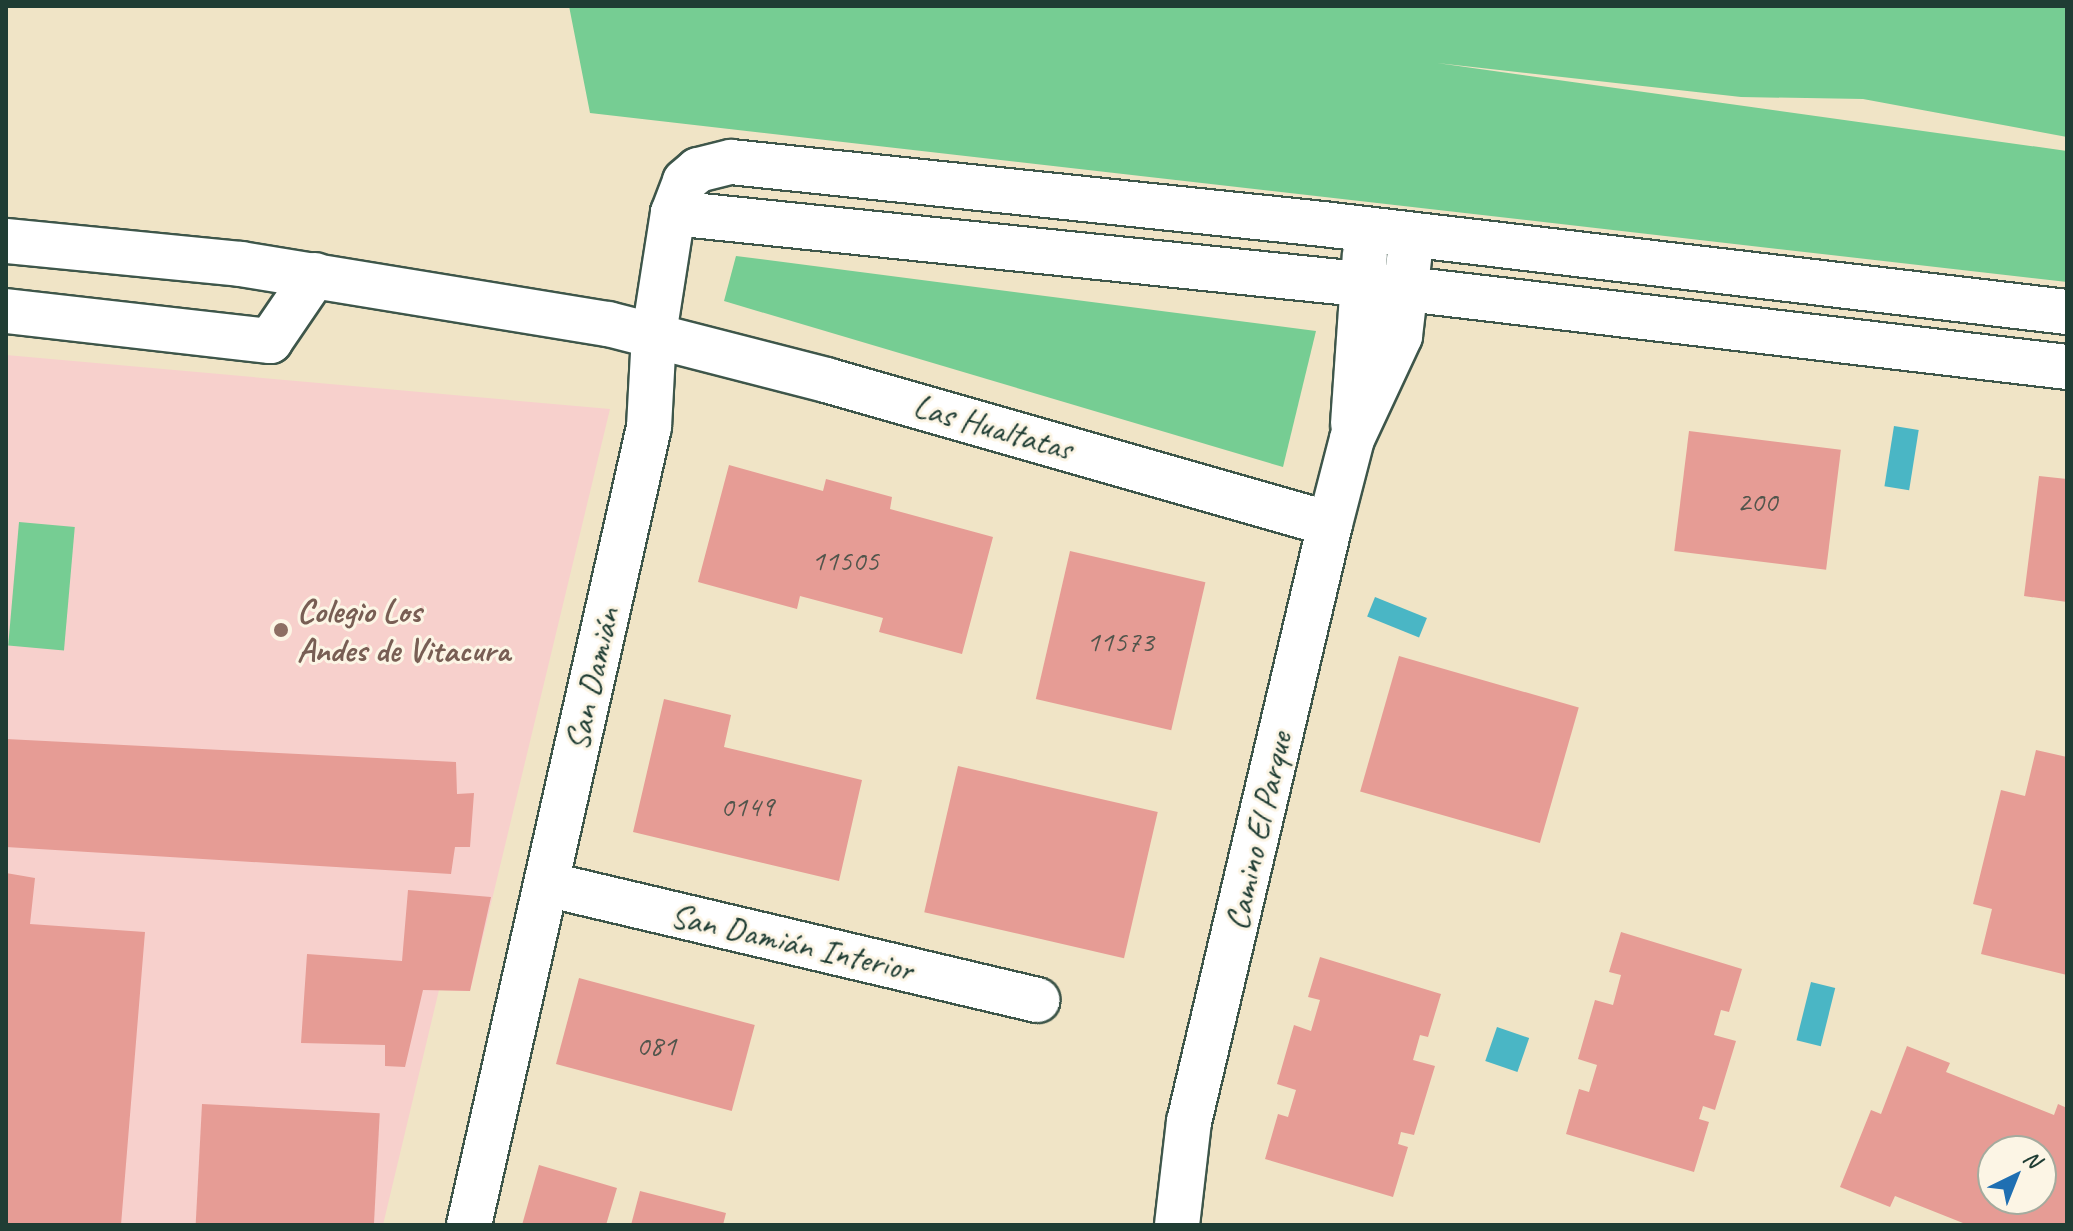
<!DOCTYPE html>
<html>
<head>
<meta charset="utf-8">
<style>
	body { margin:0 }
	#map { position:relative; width:2073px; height:1231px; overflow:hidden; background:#f0e4c6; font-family:Caveat,sans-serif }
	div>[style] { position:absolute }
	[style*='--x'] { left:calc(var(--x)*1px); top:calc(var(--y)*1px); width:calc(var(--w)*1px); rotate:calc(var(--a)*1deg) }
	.built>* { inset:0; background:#f7d0cc }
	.green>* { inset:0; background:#76cd93; transform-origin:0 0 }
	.water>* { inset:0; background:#4ab6c5; transform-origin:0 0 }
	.building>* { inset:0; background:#e69c95; transform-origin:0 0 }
	.roads { filter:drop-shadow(2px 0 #3e564a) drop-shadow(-2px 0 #3e564a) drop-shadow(0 2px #3e564a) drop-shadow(0 -2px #3e564a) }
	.minor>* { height:44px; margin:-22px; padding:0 22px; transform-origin:22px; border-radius:22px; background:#fff }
	.dots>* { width:22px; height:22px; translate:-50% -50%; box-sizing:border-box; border:4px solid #fcf5e5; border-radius:50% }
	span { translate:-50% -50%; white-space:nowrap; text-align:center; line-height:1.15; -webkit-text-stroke:6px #fcf5e5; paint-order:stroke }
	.number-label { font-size:30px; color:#51554c }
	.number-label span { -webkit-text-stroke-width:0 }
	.street-label { font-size:34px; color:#1f3d34 }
	.education-label { font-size:34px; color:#785e54; font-weight:700 }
	.left { translate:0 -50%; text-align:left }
	.frame { position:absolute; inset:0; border:8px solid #1f3d34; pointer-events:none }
	.north { position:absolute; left:1977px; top:1135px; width:80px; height:80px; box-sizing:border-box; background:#fcf5e5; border:2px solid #a4ab9e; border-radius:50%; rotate:43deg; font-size:22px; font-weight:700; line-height:32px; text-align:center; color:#1f3d34 }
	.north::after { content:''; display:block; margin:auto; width:28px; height:36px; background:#1f6fb2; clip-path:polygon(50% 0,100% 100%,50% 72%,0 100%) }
</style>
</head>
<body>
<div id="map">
	<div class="built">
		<div style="clip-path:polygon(6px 355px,610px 409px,470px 991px,439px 990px,383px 1225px,6px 1225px)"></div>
	</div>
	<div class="green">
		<div style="clip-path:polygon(569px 6px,2067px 6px,2067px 137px,1863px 99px,1741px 97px,1437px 63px,2067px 151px,2067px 282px,590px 113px)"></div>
		<div style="clip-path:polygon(736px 256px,1316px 331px,1283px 467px,724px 301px)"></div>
		<div style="left:19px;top:522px;width:56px;height:124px;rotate:5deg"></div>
	</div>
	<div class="water">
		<div style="left:1894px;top:426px;width:25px;height:61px;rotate:9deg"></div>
		<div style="left:1375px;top:597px;width:56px;height:21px;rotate:22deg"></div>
		<div style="left:1811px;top:982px;width:25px;height:60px;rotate:14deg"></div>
		<div style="left:1497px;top:1027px;width:34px;height:36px;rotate:19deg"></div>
	</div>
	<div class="building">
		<div style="left:1689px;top:431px;width:153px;height:121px;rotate:7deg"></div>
		<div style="clip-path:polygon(729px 465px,823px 491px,826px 479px,892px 497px,890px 509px,993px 537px,962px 654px,879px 632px,883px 618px,800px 596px,797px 609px,698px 582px)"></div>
		<div style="clip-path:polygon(2039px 476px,2067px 479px,2067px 602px,2024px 596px)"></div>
		<div style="left:1070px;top:551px;width:139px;height:152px;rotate:13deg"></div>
		<div style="left:1399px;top:656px;width:187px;height:141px;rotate:16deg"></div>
		<div style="clip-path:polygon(664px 699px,731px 715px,724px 747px,862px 780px,839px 881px,633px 832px)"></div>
		<div style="clip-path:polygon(6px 739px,456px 762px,457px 794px,474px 793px,470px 847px,455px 847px,451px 874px,6px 847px)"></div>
		<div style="clip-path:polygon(2036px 750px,2067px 757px,2067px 975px,1981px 954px,1992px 909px,1973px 904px,2001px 790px,2025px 796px)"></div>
		<div style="left:958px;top:766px;width:205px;height:150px;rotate:13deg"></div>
		<div style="clip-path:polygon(6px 873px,35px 878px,30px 924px,145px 932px,121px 1225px,6px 1225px)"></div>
		<div style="clip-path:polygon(408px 890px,491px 897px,470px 991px,423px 990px,405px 1067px,385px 1066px,385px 1045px,301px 1043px,307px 954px,402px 961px)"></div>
		<div style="clip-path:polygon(1621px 932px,1742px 969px,1729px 1012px,1721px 1010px,1714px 1035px,1736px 1041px,1715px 1110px,1703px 1106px,1699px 1119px,1709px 1122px,1694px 1172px,1566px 1134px,1579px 1089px,1589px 1092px,1597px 1065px,1578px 1059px,1595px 1000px,1613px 1005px,1621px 975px,1609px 972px)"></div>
		<div style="clip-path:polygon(1320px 957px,1441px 994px,1428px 1037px,1420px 1035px,1413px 1060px,1435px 1066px,1414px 1135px,1401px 1132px,1398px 1144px,1408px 1147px,1393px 1197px,1265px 1159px,1278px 1114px,1288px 1117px,1296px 1090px,1277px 1084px,1294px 1025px,1311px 1031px,1320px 1000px,1308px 997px)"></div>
		<div style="left:579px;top:978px;width:182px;height:89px;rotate:15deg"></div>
		<div style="clip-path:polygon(evenodd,1907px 1046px,1950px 1063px,1946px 1072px,2054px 1115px,2058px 1104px,2067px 1108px,2067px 1225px,1968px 1225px,1895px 1196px,1890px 1207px,1840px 1187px,1871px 1110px,1881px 1114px,1907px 1046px,1993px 1151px,2041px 1151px,2041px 1199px,1993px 1199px,1993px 1151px)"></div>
		<div style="left:202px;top:1104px;width:178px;height:121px;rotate:3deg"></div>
		<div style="clip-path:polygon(539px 1165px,617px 1188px,606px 1225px,522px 1225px)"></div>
		<div style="clip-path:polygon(640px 1191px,726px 1213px,723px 1225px,631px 1225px)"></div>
	</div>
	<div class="roads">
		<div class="minor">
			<div style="--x:673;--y:213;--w:738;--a:5.91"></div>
			<div style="--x:1407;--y:289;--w:665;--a:6.74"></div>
			<div style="--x:6;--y:241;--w:236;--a:5.6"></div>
			<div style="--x:241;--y:264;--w:372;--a:9.3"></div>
			<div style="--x:608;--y:324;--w:225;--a:14.4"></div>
			<div style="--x:826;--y:380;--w:524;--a:15.95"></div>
			<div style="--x:6;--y:311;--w:266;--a:6.5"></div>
			<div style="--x:270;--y:341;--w:80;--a:-55.7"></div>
			<div style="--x:1353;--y:424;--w:170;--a:-86"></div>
			<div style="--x:546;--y:884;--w:505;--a:13.29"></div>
			<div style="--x:469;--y:1225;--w:818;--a:-77.29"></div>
			<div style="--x:649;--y:427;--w:93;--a:-86.9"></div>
			<div style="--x:654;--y:334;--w:122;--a:-81.1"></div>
			<div style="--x:673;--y:213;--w:34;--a:-69"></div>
			<div style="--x:685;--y:181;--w:17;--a:-40"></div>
			<div style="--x:698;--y:170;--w:34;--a:-14"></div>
			<div style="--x:731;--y:162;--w:595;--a:5.98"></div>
			<div style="--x:1323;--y:224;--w:749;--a:6.75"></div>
			<div style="--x:1177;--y:1225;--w:104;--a:-83.4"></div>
			<div style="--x:1189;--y:1122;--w:614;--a:-76.73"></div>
			<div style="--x:1330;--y:524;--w:88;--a:-75.5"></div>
			<div style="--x:1352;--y:439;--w:114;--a:-65"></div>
			<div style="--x:1400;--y:336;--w:78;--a:-83.3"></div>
		</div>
	</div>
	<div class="dots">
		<div style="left:281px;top:630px;background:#8d6e63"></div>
	</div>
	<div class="number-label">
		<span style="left:1757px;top:501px">200</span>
		<span style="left:845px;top:560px">11505</span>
		<span style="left:1120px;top:641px">11573</span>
		<span style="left:747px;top:806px">0149</span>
		<span style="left:656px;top:1045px">081</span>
	</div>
	<div class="street-label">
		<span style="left:993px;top:427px;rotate:16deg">Las Hualtatas</span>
		<span style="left:592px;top:679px;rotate:-77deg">San Damián</span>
		<span style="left:1258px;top:831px;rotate:-77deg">Camino El Parque</span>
		<span style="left:792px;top:942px;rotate:13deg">San Damián Interior</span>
	</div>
	<div class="education-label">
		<span class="left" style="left:297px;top:630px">Colegio Los<br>Andes de Vitacura</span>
	</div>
	<div class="frame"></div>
	<div class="north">N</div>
</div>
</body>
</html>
